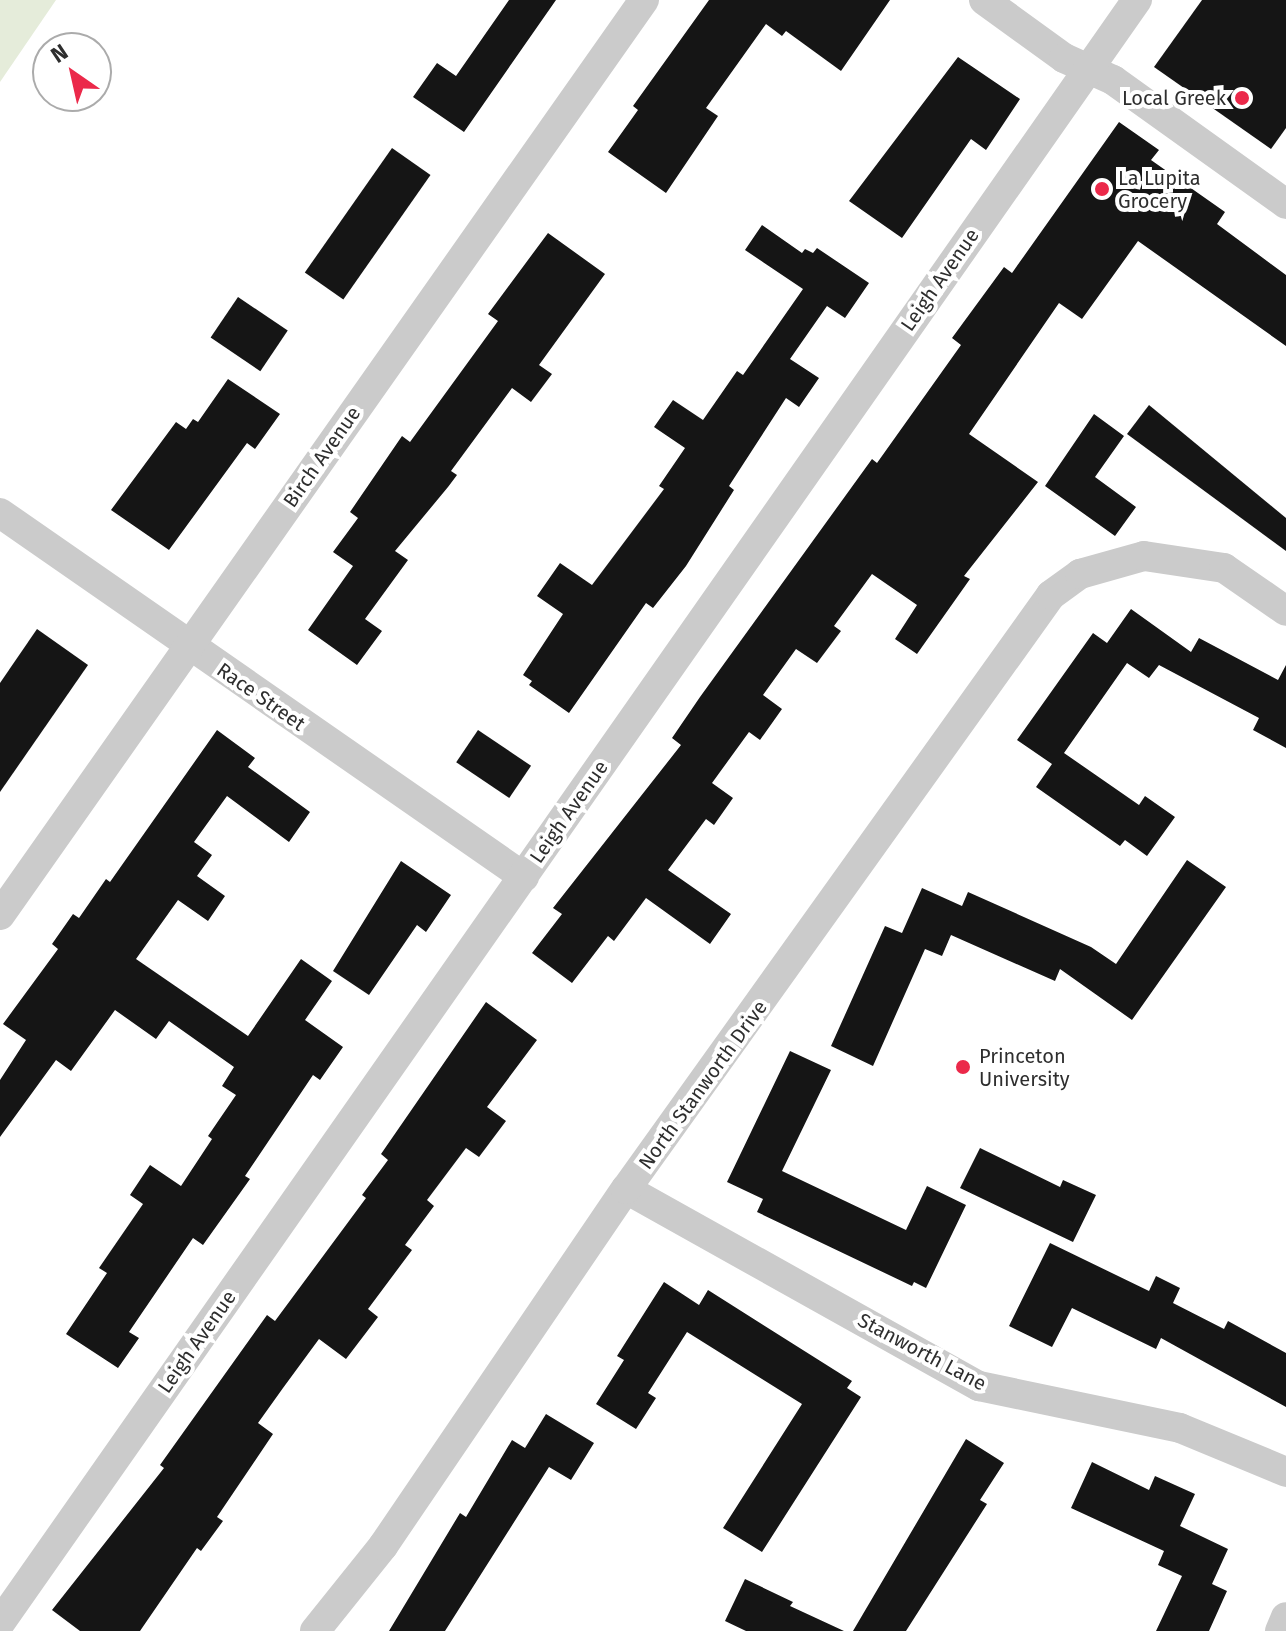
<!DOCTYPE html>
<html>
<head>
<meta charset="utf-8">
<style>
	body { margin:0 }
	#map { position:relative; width:1286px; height:1631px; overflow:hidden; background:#fff; font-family:"Fira Sans",sans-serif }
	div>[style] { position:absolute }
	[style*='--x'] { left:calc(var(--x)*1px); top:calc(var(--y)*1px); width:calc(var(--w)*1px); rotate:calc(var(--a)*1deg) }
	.green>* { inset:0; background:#e5ecda }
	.building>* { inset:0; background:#151515; transform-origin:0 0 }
	.minor>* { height:30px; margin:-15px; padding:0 15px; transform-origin:15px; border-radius:15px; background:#cbcbcb }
	.dots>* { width:22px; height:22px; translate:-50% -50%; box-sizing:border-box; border:4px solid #fff; border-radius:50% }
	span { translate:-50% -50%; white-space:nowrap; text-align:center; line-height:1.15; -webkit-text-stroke:8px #fff; paint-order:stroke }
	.poi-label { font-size:20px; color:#2e2e2e }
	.right { translate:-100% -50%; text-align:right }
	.left { translate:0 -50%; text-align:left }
	.street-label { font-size:20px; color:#2e2e2e }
	.north { position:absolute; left:32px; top:32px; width:80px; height:80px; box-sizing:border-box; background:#fff; border:2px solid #ababab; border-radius:50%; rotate:326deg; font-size:22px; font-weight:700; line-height:32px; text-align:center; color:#2e2e2e }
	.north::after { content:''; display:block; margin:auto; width:28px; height:36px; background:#eb294a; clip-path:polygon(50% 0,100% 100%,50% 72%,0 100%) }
</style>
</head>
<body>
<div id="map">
	<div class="green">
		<div style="clip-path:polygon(0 0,56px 0,0 82px)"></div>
	</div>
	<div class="building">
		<div style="clip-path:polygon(509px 0,556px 0,464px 132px,413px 97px,437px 63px,456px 76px)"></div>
		<div style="clip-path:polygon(709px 0,890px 0,841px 71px,786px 31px,782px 36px,766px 24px,706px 108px,718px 116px,666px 193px,608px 152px,638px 110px,633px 106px)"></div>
		<div style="clip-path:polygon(1202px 0,1286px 0,1286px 128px,1271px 149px,1154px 67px)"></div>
		<div style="clip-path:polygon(958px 57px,1020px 99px,986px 150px,971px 139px,902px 238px,849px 201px)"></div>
		<div style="clip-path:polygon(1119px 122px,1159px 150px,1151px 160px,1225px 212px,1217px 224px,1286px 275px,1286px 346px,1138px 241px,1082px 319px,1059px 303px,969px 434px,1038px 482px,964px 576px,970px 579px,917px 654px,895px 639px,917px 605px,872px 574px,834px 626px,841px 631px,817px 663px,796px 649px,763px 695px,782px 709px,760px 740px,749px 732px,712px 783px,733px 798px,714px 825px,706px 819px,668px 870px,731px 914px,710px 944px,646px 898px,614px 941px,608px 936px,572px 983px,532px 953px,562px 914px,553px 908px,681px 745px,672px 738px,700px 697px,872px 459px,877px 463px,961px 345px,952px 338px,1004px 267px,1012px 273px)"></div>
		<div style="left:392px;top:148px;width:47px;height:152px;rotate:35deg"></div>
		<div style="clip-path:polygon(762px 225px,802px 253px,805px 249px,813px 253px,817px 248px,869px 283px,845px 318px,827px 306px,790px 359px,819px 378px,799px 407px,786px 398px,729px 486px,734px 490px,686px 566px,653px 608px,646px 603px,569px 713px,529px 685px,532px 681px,523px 675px,563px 614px,537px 596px,560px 563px,592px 585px,664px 489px,659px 486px,685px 448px,654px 427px,673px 400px,703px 420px,737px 371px,743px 375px,803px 289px,745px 250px)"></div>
		<div style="clip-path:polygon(548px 233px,605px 274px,539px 365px,552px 374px,531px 402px,512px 388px,451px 471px,457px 475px,448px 487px,395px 551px,408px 560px,365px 619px,382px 631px,357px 665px,308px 630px,353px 566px,333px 552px,358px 518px,350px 512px,402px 436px,410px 442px,498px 321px,488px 314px)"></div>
		<div style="left:238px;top:297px;width:60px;height:49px;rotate:34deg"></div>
		<div style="clip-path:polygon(228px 379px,280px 414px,255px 449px,247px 443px,169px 550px,111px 510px,176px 422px,186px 429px,193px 419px,198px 422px)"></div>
		<div style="clip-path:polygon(1149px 405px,1286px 518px,1286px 551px,1127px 434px)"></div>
		<div style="clip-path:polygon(1094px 414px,1124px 436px,1095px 477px,1136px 507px,1115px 536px,1045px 486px)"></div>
		<div style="clip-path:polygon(1131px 609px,1191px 652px,1199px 638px,1278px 680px,1286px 665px,1286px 748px,1253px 730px,1259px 718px,1159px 665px,1149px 678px,1127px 663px,1064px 753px,1139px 805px,1145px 796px,1175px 817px,1147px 856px,1125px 840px,1120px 846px,1036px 787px,1052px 764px,1017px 740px,1093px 633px,1107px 643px)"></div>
		<div style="clip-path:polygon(37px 629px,88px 665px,0 792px,0 683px)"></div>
		<div style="clip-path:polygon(217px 730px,255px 758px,248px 767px,310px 812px,289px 842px,227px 796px,194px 842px,212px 855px,197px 876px,225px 896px,208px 921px,178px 900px,136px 959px,248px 1036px,301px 959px,332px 981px,305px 1020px,343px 1047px,320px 1080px,313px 1075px,245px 1176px,250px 1179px,203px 1245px,193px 1238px,129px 1332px,139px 1338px,118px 1368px,66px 1334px,107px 1273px,99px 1268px,143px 1204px,130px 1195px,150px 1165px,181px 1186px,212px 1139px,208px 1136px,236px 1095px,222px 1086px,234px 1067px,169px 1021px,156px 1039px,115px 1010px,71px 1071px,56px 1060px,0 1137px,0 1080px,26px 1040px,3px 1024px,58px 949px,52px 944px,73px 914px,79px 918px,106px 879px,110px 882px)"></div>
		<div style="left:478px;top:730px;width:64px;height:39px;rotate:34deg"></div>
		<div style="clip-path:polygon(1187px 860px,1226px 887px,1132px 1020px,1060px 969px,1055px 981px,951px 935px,942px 956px,925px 949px,873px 1066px,831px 1046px,885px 926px,902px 933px,922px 888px,962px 906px,968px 892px,1091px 947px,1116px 964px)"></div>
		<div style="clip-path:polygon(401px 861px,451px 895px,426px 932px,417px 925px,369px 995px,333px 971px)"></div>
		<div style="clip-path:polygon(486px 1002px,537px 1040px,487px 1107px,506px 1121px,479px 1157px,466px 1148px,427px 1200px,434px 1206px,405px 1245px,412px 1250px,368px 1309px,378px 1317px,346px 1359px,319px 1339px,283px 1388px,258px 1423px,273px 1434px,217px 1517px,223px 1521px,201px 1551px,197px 1548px,140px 1631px,80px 1631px,52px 1610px,164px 1468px,160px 1465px,267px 1315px,275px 1321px,366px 1198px,362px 1195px,388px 1160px,381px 1154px)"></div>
		<div style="clip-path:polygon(790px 1051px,831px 1070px,782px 1171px,906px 1230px,927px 1186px,966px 1205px,926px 1288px,914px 1282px,912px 1286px,757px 1212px,763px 1199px,727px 1182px)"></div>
		<div style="clip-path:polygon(980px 1148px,1060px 1187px,1063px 1180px,1096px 1195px,1073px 1242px,960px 1188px)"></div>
		<div style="clip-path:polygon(1050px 1243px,1149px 1291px,1156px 1276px,1180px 1288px,1173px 1303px,1224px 1329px,1228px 1321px,1286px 1353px,1286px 1407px,1161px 1338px,1156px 1349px,1072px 1308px,1052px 1347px,1009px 1326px)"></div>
		<div style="clip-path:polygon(664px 1282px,699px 1305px,708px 1290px,852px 1381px,847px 1388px,861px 1397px,762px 1552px,723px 1528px,802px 1404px,687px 1332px,648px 1393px,656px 1398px,636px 1429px,596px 1404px,624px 1360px,617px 1356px)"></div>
		<div style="clip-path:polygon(546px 1414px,594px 1443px,571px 1480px,549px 1467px,445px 1631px,389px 1631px,460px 1513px,466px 1517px,512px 1440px,525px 1448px)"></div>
		<div style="clip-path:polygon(966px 1439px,1004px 1463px,980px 1500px,987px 1504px,906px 1631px,853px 1631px)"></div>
		<div style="clip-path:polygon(1092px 1462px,1149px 1490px,1155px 1476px,1195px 1494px,1180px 1526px,1228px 1549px,1212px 1584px,1227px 1591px,1209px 1631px,1156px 1631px,1182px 1576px,1158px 1565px,1164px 1551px,1071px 1508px)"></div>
		<div style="clip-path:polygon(745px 1579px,793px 1602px,790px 1606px,844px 1631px,746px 1631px,725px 1621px)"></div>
	</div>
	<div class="minor">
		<div style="--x:984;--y:0;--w:99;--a:35.9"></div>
		<div style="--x:1064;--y:58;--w:54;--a:24.2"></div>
		<div style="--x:1113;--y:80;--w:213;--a:35.6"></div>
		<div style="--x:0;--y:513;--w:638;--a:34.79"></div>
		<div style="--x:0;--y:915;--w:1119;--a:-54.86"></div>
		<div style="--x:626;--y:1189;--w:404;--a:29.2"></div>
		<div style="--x:979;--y:1386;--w:205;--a:11.8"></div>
		<div style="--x:1180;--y:1428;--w:115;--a:22.5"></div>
		<div style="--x:0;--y:1623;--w:1982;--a:-54.99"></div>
		<div style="--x:315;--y:1631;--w:109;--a:-51.3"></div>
		<div style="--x:383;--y:1546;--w:432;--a:-55.8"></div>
		<div style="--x:626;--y:1189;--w:730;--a:-54.42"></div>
		<div style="--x:1051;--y:595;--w:36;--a:-36"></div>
		<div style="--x:1080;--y:574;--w:66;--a:-15.7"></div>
		<div style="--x:1144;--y:556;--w:81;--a:8.5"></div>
		<div style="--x:1224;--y:568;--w:75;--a:34.7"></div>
		<div style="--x:1280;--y:1631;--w:15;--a:-67"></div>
	</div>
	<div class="dots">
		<div style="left:1242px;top:98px;background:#eb294a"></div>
		<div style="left:1102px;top:189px;background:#eb294a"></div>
		<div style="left:963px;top:1067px;background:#eb294a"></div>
	</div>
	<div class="poi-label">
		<span class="right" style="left:1226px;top:98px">Local Greek</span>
		<span class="left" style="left:1118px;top:190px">La Lupita<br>Grocery</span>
		<span class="left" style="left:979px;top:1068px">Princeton<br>University</span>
	</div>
	<div class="street-label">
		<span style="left:940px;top:280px;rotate:-55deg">Leigh Avenue</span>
		<span style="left:322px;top:457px;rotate:-55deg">Birch Avenue</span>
		<span style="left:261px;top:697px;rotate:35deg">Race Street</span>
		<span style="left:569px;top:812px;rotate:-55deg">Leigh Avenue</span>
		<span style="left:703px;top:1085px;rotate:-54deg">North Stanworth Drive</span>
		<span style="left:197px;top:1342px;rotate:-55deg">Leigh Avenue</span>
		<span style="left:922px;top:1352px;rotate:28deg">Stanworth Lane</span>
	</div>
	<div class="north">N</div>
</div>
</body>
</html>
